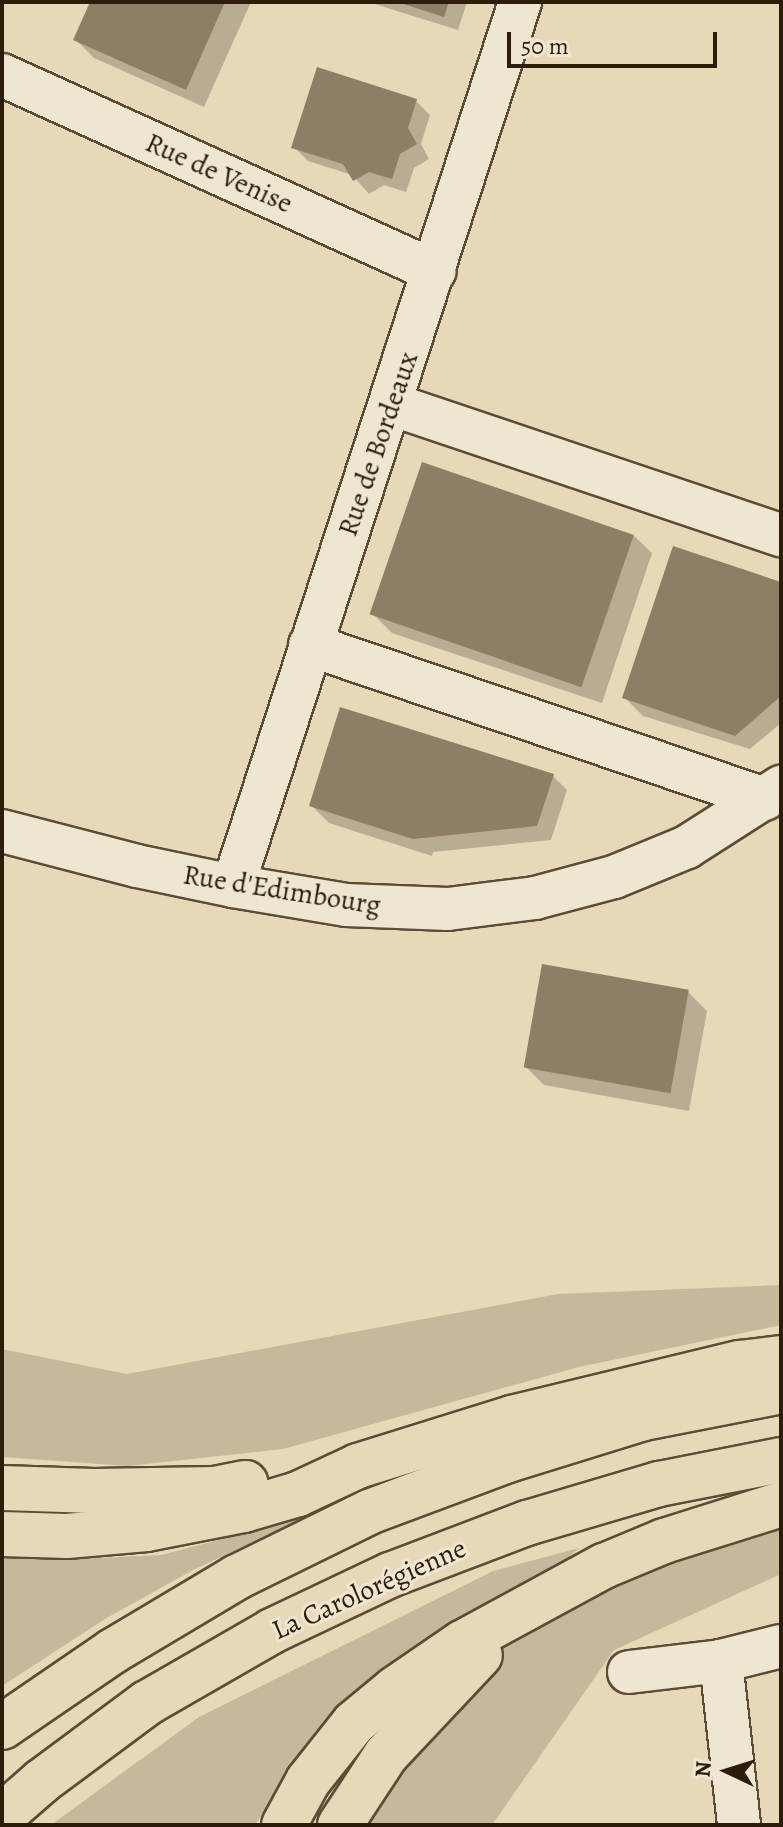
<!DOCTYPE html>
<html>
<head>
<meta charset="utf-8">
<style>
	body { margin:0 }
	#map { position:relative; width:783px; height:1827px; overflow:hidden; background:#e7d8b8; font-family:Alegreya,serif }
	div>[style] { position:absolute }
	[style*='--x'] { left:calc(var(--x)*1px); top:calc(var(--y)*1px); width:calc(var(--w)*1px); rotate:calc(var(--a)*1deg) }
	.green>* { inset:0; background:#c7b89b }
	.shadow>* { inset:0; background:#0003 }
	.building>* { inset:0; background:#8e7e65; transform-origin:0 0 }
	.roads { filter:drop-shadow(2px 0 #5c4b37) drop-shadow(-2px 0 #5c4b37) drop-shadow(0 2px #5c4b37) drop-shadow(0 -2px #5c4b37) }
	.minor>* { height:42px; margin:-21px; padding:0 21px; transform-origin:21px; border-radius:21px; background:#efe6d1 }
	.highway>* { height:44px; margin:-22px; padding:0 22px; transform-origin:22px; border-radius:22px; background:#e7d8b8 }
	span { translate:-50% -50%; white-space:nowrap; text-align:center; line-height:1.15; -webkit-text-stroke:6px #efe6d1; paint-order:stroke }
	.street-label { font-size:28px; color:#2d1c0c }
	.frame { position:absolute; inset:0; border:4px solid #2d1c0c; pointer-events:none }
	.north { position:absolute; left:687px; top:1731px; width:80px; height:80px; -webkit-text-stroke:6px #efe6d1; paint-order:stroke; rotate:274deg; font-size:22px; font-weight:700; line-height:32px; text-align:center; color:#2d1c0c }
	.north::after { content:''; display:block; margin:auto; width:28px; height:36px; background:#2d1c0c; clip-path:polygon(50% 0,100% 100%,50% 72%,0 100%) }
	.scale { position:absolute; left:507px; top:32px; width:210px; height:36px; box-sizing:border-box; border:4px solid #2d1c0c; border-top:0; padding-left:10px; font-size:24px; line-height:28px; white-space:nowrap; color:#2d1c0c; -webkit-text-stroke:6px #efe6d1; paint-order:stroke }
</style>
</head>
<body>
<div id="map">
	<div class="green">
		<div style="clip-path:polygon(781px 1285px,781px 1325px,579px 1367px,283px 1449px,128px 1466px,2px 1457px,2px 1349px,127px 1374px,558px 1294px)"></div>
		<div style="clip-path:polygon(781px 1511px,781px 1574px,614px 1650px,492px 1825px,330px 1825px,510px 1628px)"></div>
		<div style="clip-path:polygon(307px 1517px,193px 1570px,105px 1619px,2px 1686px,2px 1554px,57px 1560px,161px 1555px)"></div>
		<div style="clip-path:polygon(579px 1548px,529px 1591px,298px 1760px,255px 1825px,51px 1825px,199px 1717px,493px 1571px)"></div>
	</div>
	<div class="shadow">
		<div style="clip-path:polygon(92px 2px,251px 2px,204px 107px,94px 58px,75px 39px)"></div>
		<div style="clip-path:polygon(368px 2px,467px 2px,458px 30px)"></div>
		<div style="clip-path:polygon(416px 101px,430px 115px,421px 144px,429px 159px,414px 168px,406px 192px,384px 185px,369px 194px,352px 175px,308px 161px,294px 147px)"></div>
		<div style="clip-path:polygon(633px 535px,652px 553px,602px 703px,392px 633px,374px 615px)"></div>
		<div style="clip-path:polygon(781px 584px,781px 723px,750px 749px,643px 716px,625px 698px)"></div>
		<div style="clip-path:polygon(553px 776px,567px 790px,551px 840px,433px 852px,432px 856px,329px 823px,311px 805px)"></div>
		<div style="clip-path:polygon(688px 992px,707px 1011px,689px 1111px,544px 1085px,526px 1067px)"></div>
	</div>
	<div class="building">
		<div style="clip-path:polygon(90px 2px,225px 2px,186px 90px,73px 40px)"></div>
		<div style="clip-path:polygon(397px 2px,449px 2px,444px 17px)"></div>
		<div style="clip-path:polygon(317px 67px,417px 99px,408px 128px,417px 144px,400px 154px,392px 179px,369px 172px,353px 181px,343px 164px,291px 148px)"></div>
		<div style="left:422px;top:462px;width:224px;height:161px;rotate:19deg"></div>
		<div style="clip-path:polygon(673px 546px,781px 582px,781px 696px,735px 736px,622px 698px)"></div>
		<div style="clip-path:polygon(340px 707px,554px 774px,537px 826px,413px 839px,309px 806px)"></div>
		<div style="left:542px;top:964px;width:149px;height:105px;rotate:10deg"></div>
	</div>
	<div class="roads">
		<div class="minor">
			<div style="--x:2;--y:75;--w:475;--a:24.4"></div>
			<div style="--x:391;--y:404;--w:411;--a:18.6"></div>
			<div style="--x:310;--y:645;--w:480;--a:18.7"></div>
			<div style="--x:2;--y:831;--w:139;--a:14.5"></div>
			<div style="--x:137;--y:866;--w:98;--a:11.8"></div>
			<div style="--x:233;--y:886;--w:115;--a:9.5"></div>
			<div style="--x:346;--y:905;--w:102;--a:2.2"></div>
			<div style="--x:448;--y:909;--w:88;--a:-7.2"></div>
			<div style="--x:535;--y:898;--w:82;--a:-14.9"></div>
			<div style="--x:614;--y:877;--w:79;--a:-22.3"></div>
			<div style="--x:687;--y:847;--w:112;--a:-32.6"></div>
			<div style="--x:233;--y:886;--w:929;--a:-72.01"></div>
			<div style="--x:721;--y:1661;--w:165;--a:83.7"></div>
			<div style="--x:629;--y:1672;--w:93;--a:-6.8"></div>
			<div style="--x:721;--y:1661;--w:62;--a:-14"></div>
		</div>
		<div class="highway">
			<div style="--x:2;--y:1488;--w:92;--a:1.9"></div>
			<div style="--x:94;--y:1491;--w:120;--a:-1"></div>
			<div style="--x:214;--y:1489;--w:32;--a:-11"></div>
			<div style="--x:2;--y:1534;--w:65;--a:1.8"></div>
			<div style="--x:67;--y:1536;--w:80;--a:-5"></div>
			<div style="--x:147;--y:1529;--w:99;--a:-11.1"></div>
			<div style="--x:244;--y:1510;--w:56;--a:-16.5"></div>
			<div style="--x:298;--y:1494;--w:66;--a:-25"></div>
			<div style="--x:358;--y:1466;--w:161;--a:-17.3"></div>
			<div style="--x:512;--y:1418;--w:235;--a:-13.6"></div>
			<div style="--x:740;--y:1363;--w:41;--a:-7"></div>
			<div style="--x:2;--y:1727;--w:135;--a:-34.4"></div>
			<div style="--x:113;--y:1651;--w:144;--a:-30.8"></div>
			<div style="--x:237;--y:1577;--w:147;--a:-26.2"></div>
			<div style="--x:369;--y:1512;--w:148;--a:-20.5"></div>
			<div style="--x:508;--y:1460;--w:142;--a:-17.2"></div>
			<div style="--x:644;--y:1418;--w:140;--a:-11.1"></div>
			<div style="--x:2;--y:1816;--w:53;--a:-41.2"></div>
			<div style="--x:42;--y:1781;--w:131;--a:-36.6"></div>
			<div style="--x:147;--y:1703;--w:144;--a:-29.9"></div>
			<div style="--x:272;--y:1631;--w:131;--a:-25.4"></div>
			<div style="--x:390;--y:1575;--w:147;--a:-20.8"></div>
			<div style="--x:527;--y:1523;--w:138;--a:-16.5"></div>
			<div style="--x:659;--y:1484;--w:124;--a:-11.1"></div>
			<div style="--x:284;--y:1825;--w:50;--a:-61.4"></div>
			<div style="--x:308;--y:1781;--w:74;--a:-51.6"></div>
			<div style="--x:354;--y:1723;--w:53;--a:-39.7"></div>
			<div style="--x:395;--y:1689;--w:81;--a:-34.5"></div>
			<div style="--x:462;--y:1643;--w:162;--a:-28.5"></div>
			<div style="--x:604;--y:1566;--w:65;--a:-22.6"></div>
			<div style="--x:664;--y:1541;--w:123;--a:-17.5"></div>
			<div style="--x:340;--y:1825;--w:84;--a:-56.7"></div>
			<div style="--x:386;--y:1755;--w:137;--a:-46.8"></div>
		</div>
	</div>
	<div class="street-label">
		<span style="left:219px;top:173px;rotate:24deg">Rue de Venise</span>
		<span style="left:378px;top:444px;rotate:-71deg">Rue de Bordeaux</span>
		<span style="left:282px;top:890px;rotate:9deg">Rue d'Edimbourg</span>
		<span style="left:369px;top:1589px;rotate:-24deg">La Carolorégienne</span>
	</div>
	<div class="frame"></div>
	<div class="north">N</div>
	<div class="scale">50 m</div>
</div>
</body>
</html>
